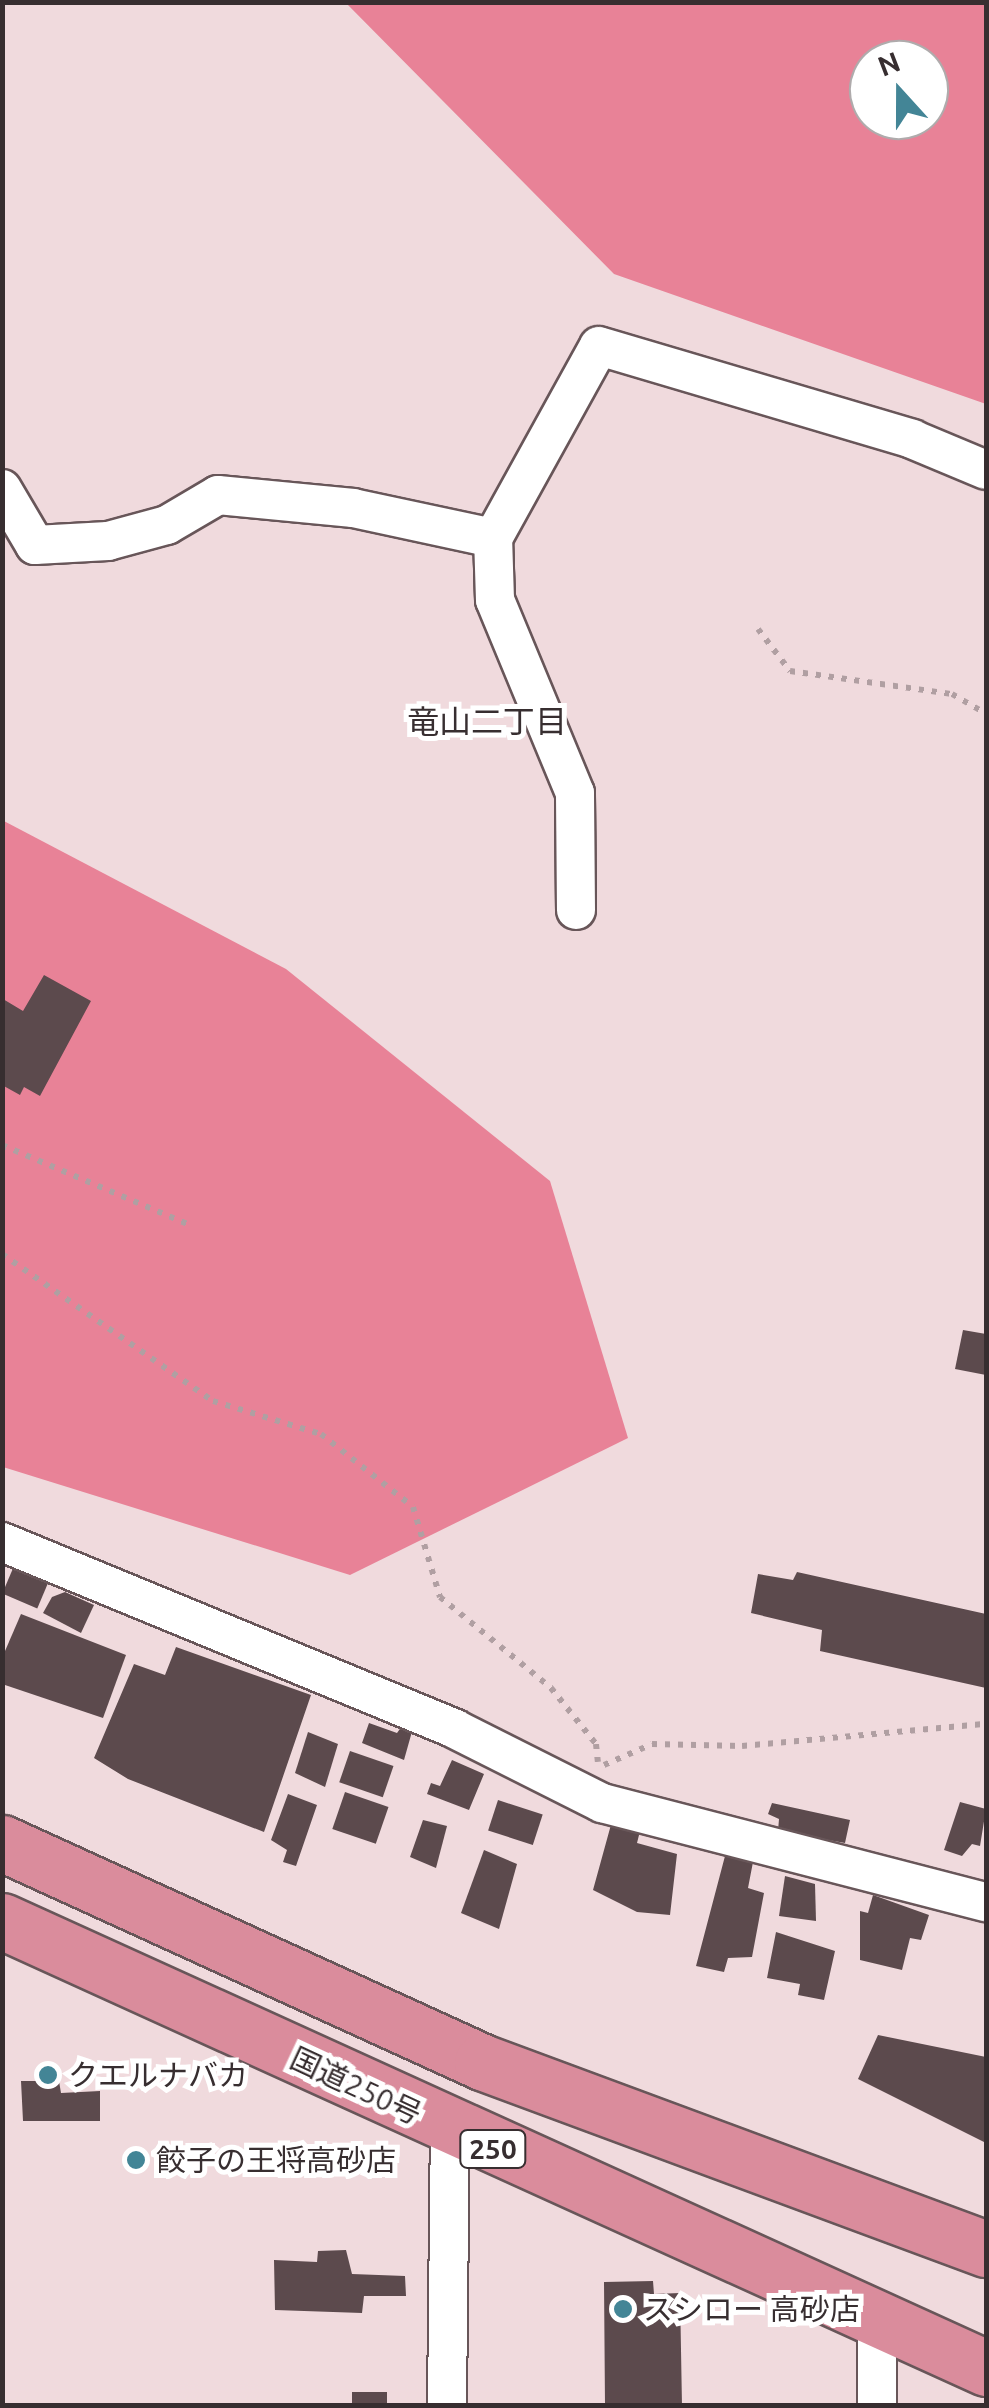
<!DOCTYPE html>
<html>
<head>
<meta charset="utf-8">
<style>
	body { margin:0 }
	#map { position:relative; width:989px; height:2408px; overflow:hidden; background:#f0dadd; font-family:Ubuntu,"Noto Sans JP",sans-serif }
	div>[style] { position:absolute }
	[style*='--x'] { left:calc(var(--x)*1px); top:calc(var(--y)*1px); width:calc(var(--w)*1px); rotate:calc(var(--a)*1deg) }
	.forest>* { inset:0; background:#e88297 }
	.building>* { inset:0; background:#5c4a4d; transform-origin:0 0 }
	.path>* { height:6px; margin-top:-3px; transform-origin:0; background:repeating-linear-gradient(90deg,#b09fa2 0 5px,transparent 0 13px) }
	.roads { filter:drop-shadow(2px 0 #685659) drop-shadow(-2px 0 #685659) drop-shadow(0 2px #685659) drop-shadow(0 -2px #685659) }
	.minor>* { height:38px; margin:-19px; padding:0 19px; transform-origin:19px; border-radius:19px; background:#fff }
	.trunk>* { height:55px; margin:-27.5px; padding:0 27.5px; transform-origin:27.5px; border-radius:27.5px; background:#da8c9c }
	.dots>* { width:28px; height:28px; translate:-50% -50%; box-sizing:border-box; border:5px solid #fff; border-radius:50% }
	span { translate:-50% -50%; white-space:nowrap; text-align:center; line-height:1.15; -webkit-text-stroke:10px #fff; paint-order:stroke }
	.shield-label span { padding:2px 8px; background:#fff; border:2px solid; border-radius:8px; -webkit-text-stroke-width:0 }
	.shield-label { font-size:28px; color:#372e30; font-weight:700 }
	.poi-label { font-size:30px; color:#372e30 }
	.left { translate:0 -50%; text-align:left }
	.street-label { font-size:30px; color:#372e30 }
	.neighbourhood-label { font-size:32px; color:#372e30 }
	.frame { position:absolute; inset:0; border:5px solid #372e30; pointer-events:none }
	.north { position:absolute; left:849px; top:40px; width:100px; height:100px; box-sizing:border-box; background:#fff; border:2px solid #afabac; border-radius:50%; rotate:339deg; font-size:28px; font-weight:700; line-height:40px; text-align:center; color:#372e30 }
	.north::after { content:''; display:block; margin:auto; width:35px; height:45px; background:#438596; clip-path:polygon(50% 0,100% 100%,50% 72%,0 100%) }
</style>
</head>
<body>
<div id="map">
	<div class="forest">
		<div style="clip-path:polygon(evenodd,346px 3px,986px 3px,986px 404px,614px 274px,346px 3px,869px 60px,929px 60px,929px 120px,869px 120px,869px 60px)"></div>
		<div style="clip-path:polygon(2px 820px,286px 969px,550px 1181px,628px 1438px,350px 1575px,3px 1467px)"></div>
	</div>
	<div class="building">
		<div style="clip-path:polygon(44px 975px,91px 1001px,40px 1096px,24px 1087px,20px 1095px,2px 1085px,3px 999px,23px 1011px)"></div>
		<div style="clip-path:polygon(963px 1330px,986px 1334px,986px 1375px,955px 1369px)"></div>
		<div style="left:14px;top:1566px;width:38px;height:30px;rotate:23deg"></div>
		<div style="clip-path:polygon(797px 1572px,986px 1614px,986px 1688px,820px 1651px,822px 1630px,751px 1613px,758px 1574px,793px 1580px)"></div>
		<div style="clip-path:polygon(65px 1592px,94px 1605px,81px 1633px,43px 1613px,52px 1597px)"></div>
		<div style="clip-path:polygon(21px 1614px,126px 1655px,103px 1718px,2px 1684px,2px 1658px)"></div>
		<div style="clip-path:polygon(176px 1647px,311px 1695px,264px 1832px,128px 1779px,94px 1758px,134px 1664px,165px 1675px)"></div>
		<div style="clip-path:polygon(369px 1723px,397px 1733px,402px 1726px,413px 1728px,404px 1760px,362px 1743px)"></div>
		<div style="clip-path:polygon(308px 1732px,338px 1744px,325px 1787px,295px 1773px)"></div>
		<div style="left:350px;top:1751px;width:46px;height:33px;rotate:19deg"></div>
		<div style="clip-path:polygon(452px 1760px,484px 1774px,469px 1810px,427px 1794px,431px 1783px,440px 1786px)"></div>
		<div style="left:345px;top:1792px;width:46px;height:39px;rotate:19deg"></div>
		<div style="clip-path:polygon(288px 1794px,317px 1805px,296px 1866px,283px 1862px,287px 1850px,271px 1840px)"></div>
		<div style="left:498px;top:1800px;width:47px;height:32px;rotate:18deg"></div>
		<div style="clip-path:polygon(960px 1802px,986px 1809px,980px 1846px,972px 1844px,962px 1856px,944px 1850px)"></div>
		<div style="clip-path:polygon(772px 1803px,850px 1820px,845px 1843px,778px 1831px,779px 1819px,768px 1814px)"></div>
		<div style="clip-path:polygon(423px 1820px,447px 1826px,436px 1868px,410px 1857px)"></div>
		<div style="clip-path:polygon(612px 1821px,640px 1831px,637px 1843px,677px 1854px,670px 1915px,637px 1912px,593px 1890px)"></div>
		<div style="clip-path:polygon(484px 1850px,517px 1864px,499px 1929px,461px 1913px)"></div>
		<div style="clip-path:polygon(725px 1856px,753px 1862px,748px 1888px,764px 1893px,752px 1957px,728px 1958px,724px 1972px,696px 1966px)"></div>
		<div style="clip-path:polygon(785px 1876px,815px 1884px,816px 1921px,779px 1916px)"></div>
		<div style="clip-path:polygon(873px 1895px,929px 1915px,921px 1940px,910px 1938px,902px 1970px,860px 1960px,860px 1911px,868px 1913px)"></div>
		<div style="clip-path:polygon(776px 1932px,835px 1951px,824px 2000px,798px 1995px,800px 1984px,767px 1978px)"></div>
		<div style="clip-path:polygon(878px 2035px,986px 2057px,986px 2143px,858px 2079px)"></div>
		<div style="clip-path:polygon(21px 2081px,59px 2081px,61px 2093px,100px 2091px,100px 2121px,23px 2121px)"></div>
		<div style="clip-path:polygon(346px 2250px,352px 2274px,405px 2276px,406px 2296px,364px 2296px,362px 2313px,275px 2310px,274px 2260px,317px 2262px,318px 2251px)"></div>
		<div style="clip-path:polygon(653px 2281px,654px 2294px,680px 2293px,682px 2406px,605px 2406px,604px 2282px)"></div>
		<div style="left:352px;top:2392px;width:35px;height:14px"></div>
	</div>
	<div class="path">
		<div style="--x:758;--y:629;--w:53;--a:52.7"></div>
		<div style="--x:790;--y:671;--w:164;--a:8.1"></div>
		<div style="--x:952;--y:694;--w:39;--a:30"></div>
		<div style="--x:2;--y:1145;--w:201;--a:23.1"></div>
		<div style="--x:2;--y:1254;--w:257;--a:34.9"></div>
		<div style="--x:213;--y:1401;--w:113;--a:17"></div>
		<div style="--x:321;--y:1434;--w:117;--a:38.4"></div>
		<div style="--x:413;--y:1507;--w:94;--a:73.3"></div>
		<div style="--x:440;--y:1597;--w:144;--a:39.3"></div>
		<div style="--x:551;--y:1688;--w:72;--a:51.2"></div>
		<div style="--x:596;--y:1744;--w:18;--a:84"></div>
		<div style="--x:604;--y:1765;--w:52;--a:-23.6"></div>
		<div style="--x:652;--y:1744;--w:90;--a:1.3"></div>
		<div style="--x:742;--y:1746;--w:245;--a:-5.2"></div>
	</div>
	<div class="roads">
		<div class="minor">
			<div style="--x:2;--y:489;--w:65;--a:59.5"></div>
			<div style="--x:35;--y:545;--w:73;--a:-3.1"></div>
			<div style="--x:108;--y:541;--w:61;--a:-15.2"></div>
			<div style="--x:167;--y:525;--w:59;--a:-30.5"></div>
			<div style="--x:218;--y:495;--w:136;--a:5.5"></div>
			<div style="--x:353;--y:508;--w:143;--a:12.1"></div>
			<div style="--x:576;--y:910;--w:117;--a:-90.5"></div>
			<div style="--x:575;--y:793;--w:209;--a:-112.5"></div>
			<div style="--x:495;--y:600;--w:62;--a:-91.8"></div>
			<div style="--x:493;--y:538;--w:219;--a:-61.1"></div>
			<div style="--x:599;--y:346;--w:327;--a:16.5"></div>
			<div style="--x:912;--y:439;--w:80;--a:22.7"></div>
			<div style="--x:2;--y:1542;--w:490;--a:22.4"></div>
			<div style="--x:455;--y:1729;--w:165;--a:26.7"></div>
			<div style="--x:602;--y:1803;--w:397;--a:14.5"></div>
			<div style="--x:447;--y:2406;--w:276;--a:-89.4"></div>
			<div style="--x:877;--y:2406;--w:88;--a:-90"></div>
		</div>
		<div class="trunk">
			<div style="--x:2;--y:1843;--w:528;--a:24.52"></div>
			<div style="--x:482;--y:2062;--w:538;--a:20.36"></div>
			<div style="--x:2;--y:1921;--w:1081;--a:24.43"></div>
		</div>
	</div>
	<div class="dots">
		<div style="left:48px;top:2075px;background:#438596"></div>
		<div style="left:136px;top:2160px;background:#438596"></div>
		<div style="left:623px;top:2309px;background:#438596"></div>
	</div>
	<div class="shield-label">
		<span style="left:493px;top:2149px">250</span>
	</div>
	<div class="poi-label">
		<span class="left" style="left:68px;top:2075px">クエルナバカ</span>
		<span class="left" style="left:156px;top:2160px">餃子の王将高砂店</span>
		<span class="left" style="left:643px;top:2309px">スシロー 高砂店</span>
	</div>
	<div class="street-label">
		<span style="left:356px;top:2086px;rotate:25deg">国道250号</span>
	</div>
	<div class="neighbourhood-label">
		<span style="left:487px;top:721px">竜山二丁目</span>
	</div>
	<div class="frame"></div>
	<div class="north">N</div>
</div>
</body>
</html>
